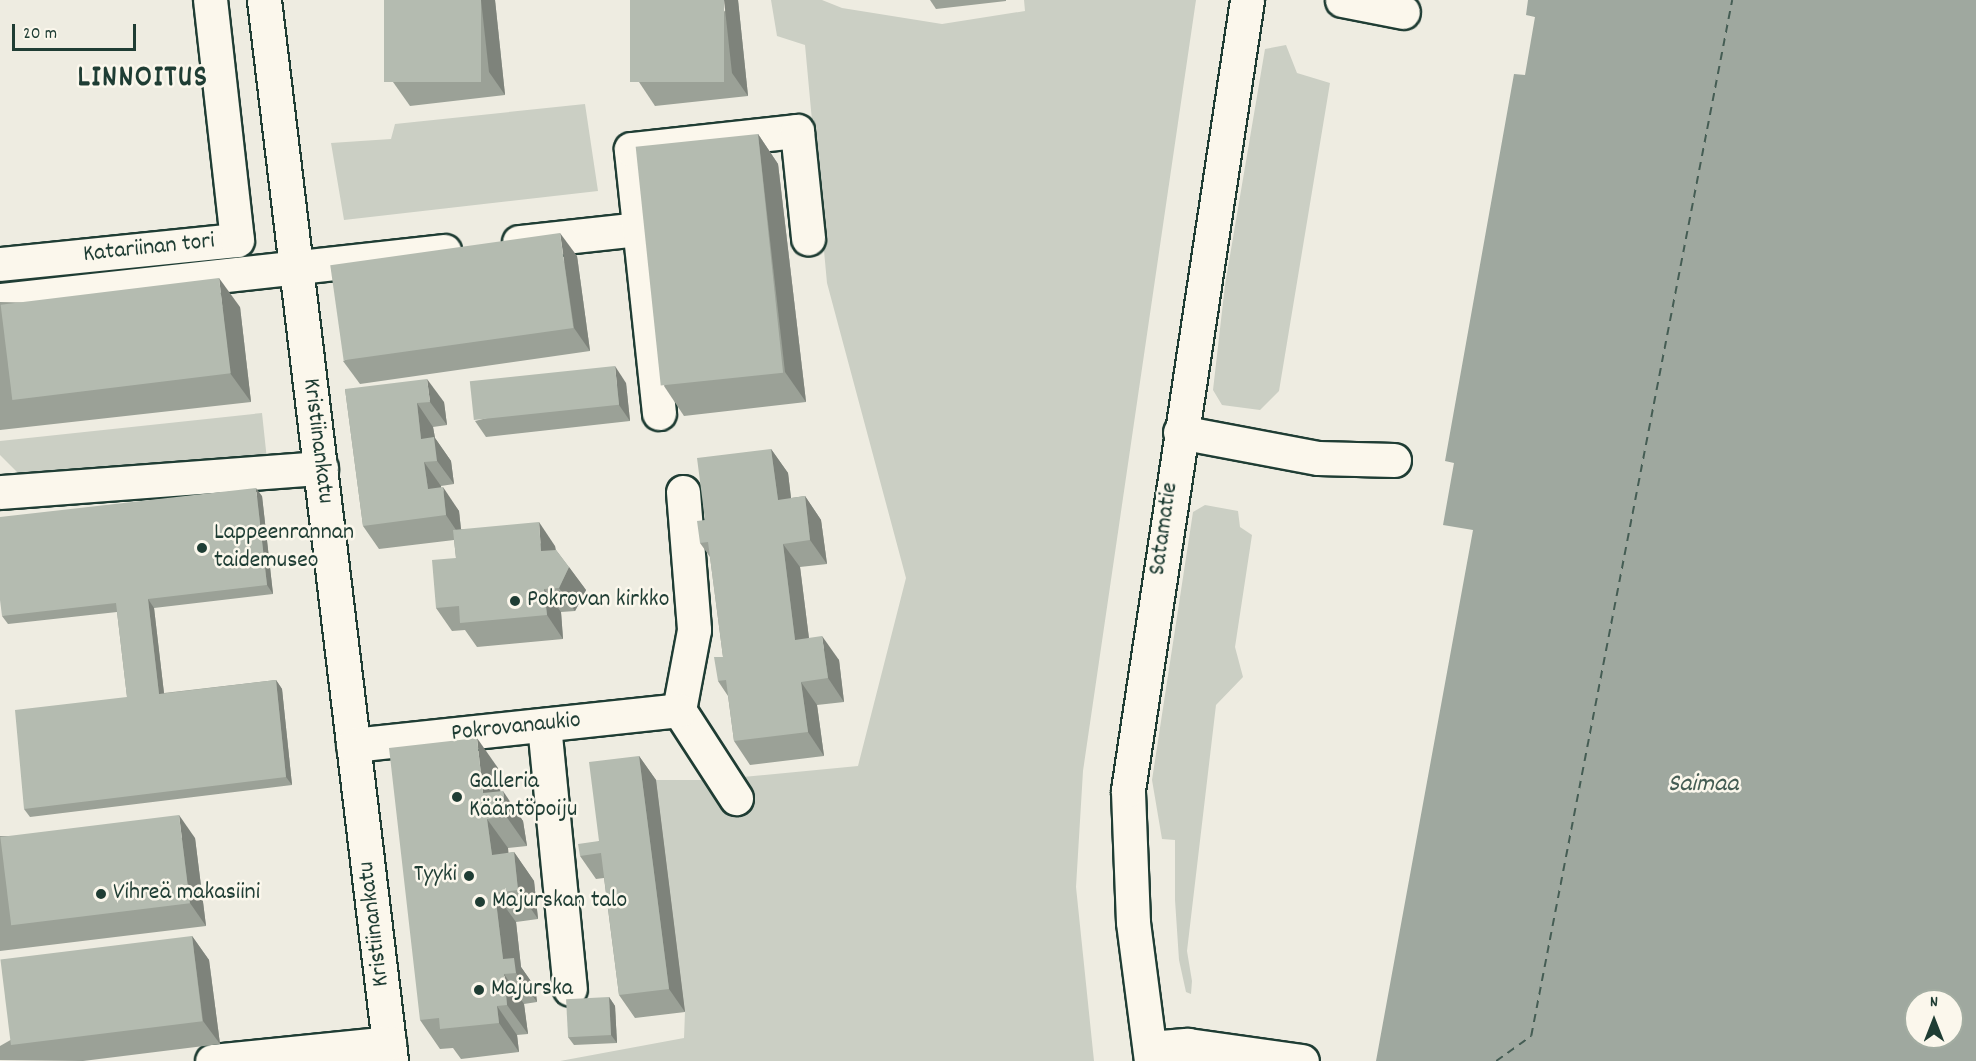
<!DOCTYPE html>
<html>
<head>
<meta charset="utf-8">
<style>
	body { margin:0 }
	#map { position:relative; width:1976px; height:1061px; overflow:hidden; background:#eeece1; font-family:Dekko,sans-serif }
	div>[style] { position:absolute }
	[style*='--x'] { left:calc(var(--x)*1px); top:calc(var(--y)*1px); width:calc(var(--w)*1px); rotate:calc(var(--a)*1deg) }
	.green>* { inset:0; background:#cbcfc4 }
	.water>* { inset:0; background:#9fa89f }
	.ferry>* { height:1.5px; margin-top:-0.75px; transform-origin:0; background:repeating-linear-gradient(90deg,#455d54 0 8px,transparent 0 14px) }
	.roads { filter:drop-shadow(2px 0 #1f3d34) drop-shadow(-2px 0 #1f3d34) drop-shadow(0 2px #1f3d34) drop-shadow(0 -2px #1f3d34) }
	.minor>* { height:33px; margin:-16.5px; padding:0 16.5px; transform-origin:16.5px; border-radius:16.5px; background:#fbf7ec }
	.wall>* { inset:0; background:#9ba197 }
	.shaded-wall>* { inset:0; background:#7e837b }
	.building>* { inset:0; background:#b4bbb0; transform-origin:0 0 }
	.dots>* { width:16px; height:16px; translate:-50% -50%; box-sizing:border-box; border:3px solid #fbf7ec; border-radius:50% }
	span { translate:-50% -50%; white-space:nowrap; text-align:center; line-height:1.15; -webkit-text-stroke:5px #fbf7ec; paint-order:stroke }
	.street-label { font-size:24px; color:#1f3d34 }
	.poi-label { font-size:24px; color:#1f3d34 }
	.left { translate:0 -50%; text-align:left }
	.right { translate:-100% -50%; text-align:right }
	.water-label { font-size:26px; color:#455d54; font-style:italic }
	.district-label { font-size:30px; color:#1f3d34; font-weight:700; letter-spacing:1.5px }
	.north { position:absolute; left:1904px; top:989px; width:60px; height:60px; box-sizing:border-box; background:#fbf7ec; border:2px solid #a3ada2; border-radius:50%; rotate:0deg; font-size:16px; font-weight:700; line-height:24px; text-align:center; color:#1f3d34 }
	.north::after { content:''; display:block; margin:auto; width:21px; height:27px; background:#1f3d34; clip-path:polygon(50% 0,100% 100%,50% 72%,0 100%) }
	.scale { position:absolute; left:12px; top:24px; width:124px; height:27px; box-sizing:border-box; border:3px solid #1f3d34; border-top:0; padding-left:8px; font-size:18px; line-height:21px; white-space:nowrap; color:#1f3d34; -webkit-text-stroke:4px #fbf7ec; paint-order:stroke }
</style>
</head>
<body>
<div id="map">
	<div class="green">
		<div style="clip-path:polygon(771px 0,822px 0,842px 8px,942px 24px,1025px 11px,1024px 0,1196px 0,1083px 771px,1076px 887px,1094px 1061px,560px 1061px,684px 1038px,685px 1012px,656px 780px,711px 780px,858px 766px,906px 578px,827px 283px,805px 45px,777px 36px)"></div>
		<div style="clip-path:polygon(1286px 45px,1297px 73px,1330px 83px,1279px 391px,1260px 410px,1222px 405px,1213px 390px,1225px 285px,1265px 49px)"></div>
		<div style="clip-path:polygon(585px 104px,598px 191px,344px 220px,331px 143px,391px 139px,395px 124px)"></div>
		<div style="clip-path:polygon(262px 413px,267px 460px,20px 475px,0 455px,0 441px)"></div>
		<div style="clip-path:polygon(1205px 505px,1238px 511px,1240px 527px,1252px 535px,1235px 647px,1243px 677px,1216px 705px,1187px 951px,1192px 981px,1191px 994px,1186px 992px,1179px 960px,1175px 900px,1175px 840px,1162px 839px,1152px 780px,1193px 512px)"></div>
	</div>
	<div class="water">
		<div style="clip-path:polygon(evenodd,1528px 0,1976px 0,1976px 1061px,1376px 1061px,1473px 530px,1443px 525px,1454px 463px,1445px 461px,1514px 74px,1525px 75px,1535px 17px,1526px 15px,1528px 0,1916px 1001px,1952px 1001px,1952px 1037px,1916px 1037px,1916px 1001px)"></div>
	</div>
	<div class="ferry">
		<div style="--x:1496;--y:1061;--w:43;--a:-35.5"></div>
		<div style="--x:1531;--y:1036;--w:1055;--a:-79.02"></div>
	</div>
	<div class="roads">
		<div class="minor">
			<div style="--x:264;--y:0;--w:1069;--a:83.17"></div>
			<div style="--x:1342;--y:0;--w:62;--a:11.1"></div>
			<div style="--x:519;--y:242;--w:121;--a:-6.2"></div>
			<div style="--x:0;--y:264;--w:238;--a:-5.8"></div>
			<div style="--x:237;--y:240;--w:242;--a:-96.4"></div>
			<div style="--x:0;--y:300;--w:447;--a:-6.3"></div>
			<div style="--x:659;--y:413;--w:265;--a:-96.1"></div>
			<div style="--x:631;--y:149;--w:167;--a:-6.2"></div>
			<div style="--x:797;--y:131;--w:108;--a:84.1"></div>
			<div style="--x:1180;--y:432;--w:140;--a:10.7"></div>
			<div style="--x:1318;--y:458;--w:76;--a:1.5"></div>
			<div style="--x:0;--y:492;--w:322;--a:-4.3"></div>
			<div style="--x:683;--y:492;--w:138;--a:85.4"></div>
			<div style="--x:694;--y:630;--w:81;--a:100.6"></div>
			<div style="--x:679;--y:710;--w:105;--a:57.1"></div>
			<div style="--x:544;--y:725;--w:265;--a:84.4"></div>
			<div style="--x:353;--y:745;--w:328;--a:-6.1"></div>
			<div style="--x:1150;--y:1048;--w:38;--a:-5"></div>
			<div style="--x:1188;--y:1045;--w:115;--a:8"></div>
			<div style="--x:212;--y:1061;--w:178;--a:-5.8"></div>
			<div style="--x:1151;--y:1061;--w:140;--a:-97.4"></div>
			<div style="--x:1133;--y:922;--w:132;--a:-92.2"></div>
			<div style="--x:1128;--y:790;--w:799;--a:-81.43"></div>
		</div>
	</div>
	<div class="wall">
		<div style="clip-path:polygon(384px 0,495px 0,505px 95px,410px 106px,393px 82px)"></div>
		<div style="clip-path:polygon(738px 0,748px 96px,655px 106px,639px 82px)"></div>
		<div style="clip-path:polygon(930px 0,1006px 0,1006px 1px,936px 9px)"></div>
		<div style="clip-path:polygon(758px 134px,778px 164px,806px 402px,684px 416px,664px 386px)"></div>
		<div style="clip-path:polygon(577px 256px,590px 351px,360px 384px,343px 361px)"></div>
		<div style="clip-path:polygon(0 302px,240px 307px,251px 402px,0 430px)"></div>
		<div style="clip-path:polygon(626px 383px,630px 421px,486px 437px,475px 421px)"></div>
		<div style="clip-path:polygon(345px 389px,444px 402px,447px 425px,433px 427px,435px 438px,451px 461px,454px 484px,441px 486px,441px 488px,459px 511px,461px 529px,555px 546px,556px 550px,586px 590px,575px 611px,561px 612px,563px 639px,477px 647px,465px 630px,452px 631px,436px 608px,456px 558px,454px 540px,379px 549px,363px 526px)"></div>
		<div style="clip-path:polygon(771px 449px,788px 473px,791px 498px,805px 496px,821px 520px,827px 564px,800px 567px,809px 638px,839px 660px,844px 702px,817px 705px,824px 756px,750px 765px,734px 741px,728px 696px,718px 681px,723px 657px,710px 557px,700px 543px,705px 520px)"></div>
		<div style="clip-path:polygon(262px 496px,273px 594px,154px 608px,164px 693px,276px 680px,282px 689px,292px 785px,30px 817px,24px 809px,127px 697px,117px 612px,8px 624px,2px 616px)"></div>
		<div style="clip-path:polygon(639px 756px,656px 780px,685px 1012px,635px 1018px,619px 995px,604px 878px,596px 879px,580px 856px,599px 841px)"></div>
		<div style="clip-path:polygon(498px 768px,500px 792px,523px 821px,527px 846px,508px 848px,508px 853px,514px 852px,534px 881px,538px 919px,516px 922px,521px 967px,535px 987px,537px 1002px,524px 1004px,528px 1034px,517px 1035px,519px 1052px,461px 1059px,453px 1048px,440px 1049px,420px 1020px)"></div>
		<div style="clip-path:polygon(0 836px,195px 838px,206px 926px,0 951px)"></div>
		<div style="clip-path:polygon(192px 936px,209px 960px,220px 1044px,83px 1061px,0 1060px,0 1046px)"></div>
		<div style="clip-path:polygon(609px 997px,615px 1006px,617px 1043px,574px 1045px,568px 1037px)"></div>
	</div>
	<div class="shaded-wall">
		<div style="clip-path:polygon(481px 0,495px 0,505px 95px,489px 72px)"></div>
		<div style="clip-path:polygon(724px 0,738px 0,748px 96px,732px 73px)"></div>
		<div style="clip-path:polygon(758px 134px,778px 164px,806px 402px,785px 372px)"></div>
		<div style="clip-path:polygon(560px 233px,577px 256px,590px 351px,574px 328px)"></div>
		<div style="clip-path:polygon(219px 278px,240px 307px,251px 402px,230px 373px)"></div>
		<div style="clip-path:polygon(615px 366px,626px 383px,630px 421px,619px 405px)"></div>
		<div style="clip-path:polygon(427px 379px,444px 402px,447px 425px,430px 402px)"></div>
		<div style="clip-path:polygon(417px 403px,433px 427px,435px 438px,451px 461px,454px 484px,421px 439px)"></div>
		<div style="clip-path:polygon(771px 449px,788px 473px,794px 523px,778px 500px)"></div>
		<div style="clip-path:polygon(424px 462px,441px 486px,444px 513px,428px 489px)"></div>
		<div style="clip-path:polygon(443px 487px,459px 511px,462px 539px,446px 515px)"></div>
		<div style="clip-path:polygon(256px 488px,262px 496px,273px 594px,267px 585px)"></div>
		<div style="clip-path:polygon(805px 496px,821px 520px,827px 564px,810px 540px)"></div>
		<div style="clip-path:polygon(539px 522px,555px 546px,558px 575px,541px 551px)"></div>
		<div style="clip-path:polygon(783px 544px,800px 567px,812px 663px,795px 640px)"></div>
		<div style="clip-path:polygon(569px 567px,586px 590px,575px 611px,559px 588px)"></div>
		<div style="clip-path:polygon(544px 589px,561px 612px,563px 639px,547px 615px)"></div>
		<div style="clip-path:polygon(148px 599px,154px 608px,165px 702px,159px 694px)"></div>
		<div style="clip-path:polygon(822px 636px,839px 660px,844px 702px,828px 678px)"></div>
		<div style="clip-path:polygon(276px 680px,282px 689px,292px 785px,286px 777px)"></div>
		<div style="clip-path:polygon(801px 682px,817px 705px,824px 756px,808px 732px)"></div>
		<div style="clip-path:polygon(477px 738px,498px 768px,503px 817px,483px 793px)"></div>
		<div style="clip-path:polygon(639px 756px,656px 780px,685px 1012px,669px 989px)"></div>
		<div style="clip-path:polygon(503px 791px,523px 821px,527px 846px,506px 816px)"></div>
		<div style="clip-path:polygon(179px 815px,195px 838px,206px 926px,190px 903px)"></div>
		<div style="clip-path:polygon(487px 819px,508px 848px,512px 884px,492px 855px)"></div>
		<div style="clip-path:polygon(514px 852px,534px 881px,538px 919px,518px 890px)"></div>
		<div style="clip-path:polygon(495px 893px,516px 922px,521px 967px,535px 987px,537px 1002px,516px 973px,503px 959px)"></div>
		<div style="clip-path:polygon(192px 936px,209px 960px,220px 1044px,203px 1021px)"></div>
		<div style="clip-path:polygon(504px 974px,524px 1004px,528px 1034px,507px 1005px)"></div>
		<div style="clip-path:polygon(609px 997px,615px 1006px,617px 1043px,611px 1035px)"></div>
		<div style="clip-path:polygon(497px 1006px,517px 1035px,519px 1052px,499px 1023px)"></div>
	</div>
	<div class="building">
		<div style="left:384px;top:0;width:97px;height:82px"></div>
		<div style="left:630px;top:0;width:94px;height:82px"></div>
		<div style="left:758px;top:134px;width:240px;height:123px;rotate:84deg"></div>
		<div style="left:560px;top:233px;width:96px;height:232px;rotate:82deg"></div>
		<div style="left:219px;top:278px;width:96px;height:220px;rotate:83deg"></div>
		<div style="left:615px;top:366px;width:39px;height:146px;rotate:84deg"></div>
		<div style="clip-path:polygon(427px 379px,430px 402px,417px 403px,421px 439px,434px 437px,437px 461px,424px 462px,428px 489px,443px 487px,446px 515px,363px 526px,345px 389px)"></div>
		<div style="clip-path:polygon(771px 449px,778px 500px,805px 496px,810px 540px,783px 544px,795px 640px,822px 636px,828px 678px,801px 682px,808px 732px,734px 741px,726px 680px,718px 681px,714px 657px,723px 657px,708px 542px,700px 543px,697px 521px,705px 520px,697px 458px)"></div>
		<div style="clip-path:polygon(256px 488px,267px 585px,148px 599px,159px 694px,276px 680px,286px 777px,24px 809px,15px 710px,127px 697px,116px 603px,2px 616px,0 600px,0 517px)"></div>
		<div style="clip-path:polygon(539px 522px,541px 551px,556px 550px,569px 567px,559px 588px,544px 589px,547px 615px,460px 623px,459px 606px,436px 608px,432px 560px,456px 558px,453px 530px)"></div>
		<div style="clip-path:polygon(477px 738px,483px 793px,503px 791px,506px 816px,487px 819px,492px 855px,514px 852px,518px 890px,495px 893px,503px 959px,514px 958px,516px 973px,504px 974px,507px 1005px,497px 1006px,499px 1023px,440px 1029px,439px 1018px,420px 1020px,389px 748px)"></div>
		<div style="clip-path:polygon(639px 756px,669px 989px,619px 995px,601px 853px,580px 856px,578px 844px,599px 841px,589px 762px)"></div>
		<div style="left:179px;top:815px;width:89px;height:180px;rotate:83deg"></div>
		<div style="left:192px;top:936px;width:86px;height:193px;rotate:83deg"></div>
		<div style="left:609px;top:997px;width:38px;height:43px;rotate:87deg"></div>
	</div>
	<div class="dots">
		<div style="left:202px;top:548px;background:#1f3d34"></div>
		<div style="left:515px;top:601px;background:#1f3d34"></div>
		<div style="left:457px;top:797px;background:#1f3d34"></div>
		<div style="left:469px;top:876px;background:#1f3d34"></div>
		<div style="left:101px;top:894px;background:#1f3d34"></div>
		<div style="left:480px;top:902px;background:#1f3d34"></div>
		<div style="left:479px;top:990px;background:#1f3d34"></div>
	</div>
	<div class="street-label">
		<span style="left:149px;top:249px;rotate:-6deg">Katariinan tori</span>
		<span style="left:317px;top:441px;rotate:83deg">Kristiinankatu</span>
		<span style="left:1165px;top:529px;rotate:-82deg">Satamatie</span>
		<span style="left:516px;top:728px;rotate:-6deg">Pokrovanaukio</span>
		<span style="left:375px;top:924px;rotate:-97deg">Kristiinankatu</span>
	</div>
	<div class="poi-label">
		<span class="left" style="left:214px;top:548px">Lappeenrannan<br>taidemuseo</span>
		<span class="left" style="left:527px;top:601px">Pokrovan kirkko</span>
		<span class="left" style="left:469px;top:797px">Galleria<br>Kääntöpoiju</span>
		<span class="right" style="left:457px;top:876px">Tyyki</span>
		<span class="left" style="left:113px;top:894px">Vihreä makasiini</span>
		<span class="left" style="left:492px;top:902px">Majurskan talo</span>
		<span class="left" style="left:491px;top:990px">Majurska</span>
	</div>
	<div class="water-label">
		<span style="left:1703px;top:785px">Saimaa</span>
	</div>
	<div class="district-label">
		<span style="left:143px;top:80px">LINNOITUS</span>
	</div>
	<div class="north">N</div>
	<div class="scale">20 m</div>
</div>
</body>
</html>
